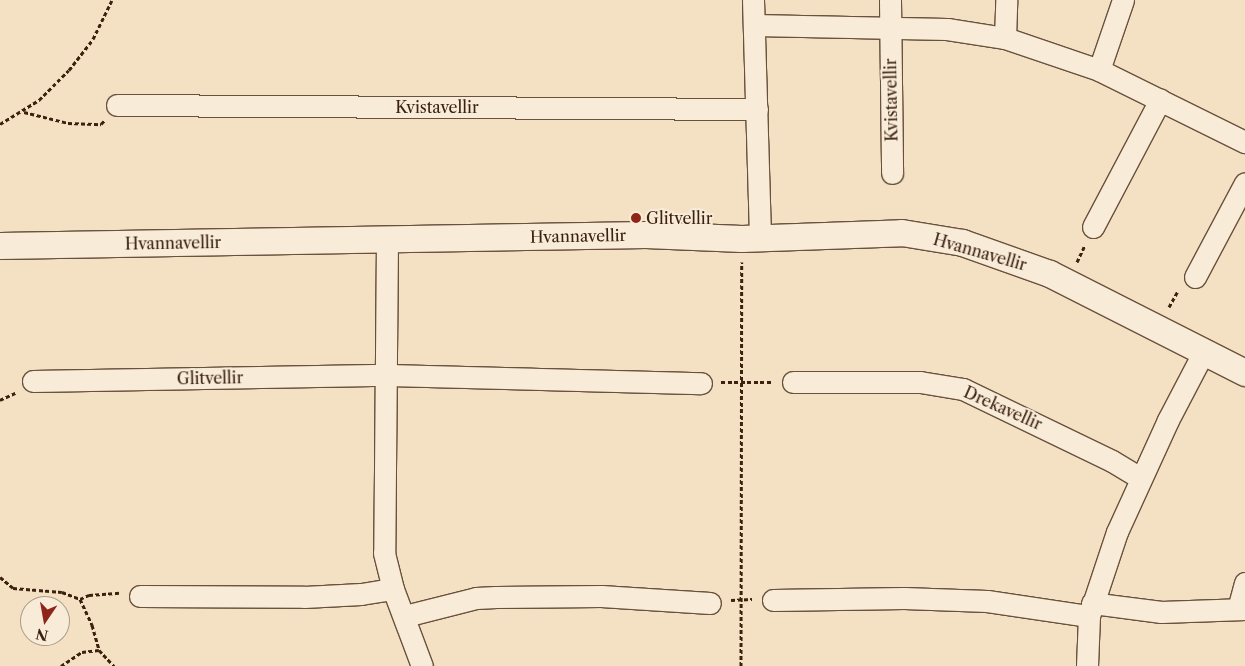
<!DOCTYPE html>
<html>
<head>
<meta charset="utf-8">
<style>
	body { margin:0 }
	#map { position:relative; width:1245px; height:666px; overflow:hidden; background:#f4e1c4; font-family:"Libre Caslon Text",serif }
	div>[style] { position:absolute }
	[style*='--x'] { left:calc(var(--x)*1px); top:calc(var(--y)*1px); width:calc(var(--w)*1px); rotate:calc(var(--a)*1deg) }
	.path>* { height:3px; margin-top:-1.5px; transform-origin:0; background:repeating-linear-gradient(90deg,#3c210f 0 4px,transparent 0 6.5px) }
	.roads { filter:drop-shadow(1px 0 #6a513c) drop-shadow(-1px 0 #6a513c) drop-shadow(0 1px #6a513c) drop-shadow(0 -1px #6a513c) }
	.minor>* { height:21px; margin:-10.5px; padding:0 10.5px; transform-origin:10.5px; border-radius:10.5px; background:#f8ecd9 }
	.tertiary>* { height:26px; margin:-13px; padding:0 13px; transform-origin:13px; border-radius:13px; background:#f8ecd9 }
	.dots>* { width:14px; height:14px; translate:-50% -50%; box-sizing:border-box; border:2px solid #f8ecd9; border-radius:50% }
	span { translate:-50% -50%; white-space:nowrap; text-align:center; line-height:1.15; -webkit-text-stroke:4px #f8ecd9; paint-order:stroke }
	.street-label { font-size:16px; color:#3c210f }
	.poi-label { font-size:16px; color:#3c210f }
	.left { translate:0 -50%; text-align:left }
	.north { position:absolute; left:20px; top:596px; width:50px; height:50px; box-sizing:border-box; background:#f8ecd9; border:1px solid #ad9b88; border-radius:50%; rotate:192deg; font-size:14px; font-weight:700; line-height:20px; text-align:center; color:#3c210f }
	.north::after { content:''; display:block; margin:auto; width:18px; height:22px; background:#8f2418; clip-path:polygon(50% 0,100% 100%,50% 72%,0 100%) }
</style>
</head>
<body>
<div id="map">
	<div class="path">
		<div style="--x:24;--y:112;--w:45;--a:14"></div>
		<div style="--x:68;--y:123;--w:33;--a:2"></div>
		<div style="--x:101;--y:124;--w:6;--a:-45"></div>
		<div style="--x:0;--y:124;--w:46;--a:-31.6"></div>
		<div style="--x:39;--y:100;--w:42;--a:-45"></div>
		<div style="--x:69;--y:70;--w:39;--a:-52"></div>
		<div style="--x:93;--y:39;--w:43;--a:-64"></div>
		<div style="--x:1077;--y:262;--w:19;--a:-65"></div>
		<div style="--x:1169;--y:307;--w:18;--a:-61"></div>
		<div style="--x:721;--y:382;--w:51;--a:0"></div>
		<div style="--x:0;--y:400;--w:17;--a:-25"></div>
		<div style="--x:0;--y:577;--w:17;--a:40"></div>
		<div style="--x:13;--y:588;--w:49;--a:4.7"></div>
		<div style="--x:62;--y:592;--w:19;--a:21"></div>
		<div style="--x:80;--y:599;--w:29;--a:65"></div>
		<div style="--x:92;--y:625;--w:26;--a:74"></div>
		<div style="--x:99;--y:650;--w:22;--a:47"></div>
		<div style="--x:80;--y:599;--w:10;--a:-24"></div>
		<div style="--x:89;--y:595;--w:31;--a:-4"></div>
		<div style="--x:731;--y:600;--w:21;--a:-3"></div>
		<div style="--x:61;--y:666;--w:25;--a:-34"></div>
		<div style="--x:82;--y:652;--w:17;--a:-7"></div>
		<div style="--x:741;--y:666;--w:404;--a:-89.9"></div>
	</div>
	<div class="roads">
		<div class="minor">
			<div style="--x:753;--y:0;--w:239;--a:88.3"></div>
			<div style="--x:890;--y:0;--w:173;--a:89.3"></div>
			<div style="--x:754;--y:25;--w:193;--a:1.2"></div>
			<div style="--x:947;--y:29;--w:59;--a:8.8"></div>
			<div style="--x:1005;--y:38;--w:99;--a:18.8"></div>
			<div style="--x:1099;--y:70;--w:163;--a:26.3"></div>
			<div style="--x:1005;--y:38;--w:38;--a:-88"></div>
			<div style="--x:1099;--y:70;--w:74;--a:-71.1"></div>
			<div style="--x:117;--y:105;--w:640;--a:0.36"></div>
			<div style="--x:1093;--y:227;--w:144;--a:-62.2"></div>
			<div style="--x:387;--y:240;--w:313;--a:90.5"></div>
			<div style="--x:384;--y:553;--w:37;--a:76"></div>
			<div style="--x:393;--y:589;--w:82;--a:69.4"></div>
			<div style="--x:1195;--y:277;--w:106;--a:-62"></div>
			<div style="--x:33;--y:381;--w:355;--a:-1"></div>
			<div style="--x:388;--y:375;--w:313;--a:1.5"></div>
			<div style="--x:793;--y:382;--w:127;--a:0"></div>
			<div style="--x:920;--y:382;--w:44;--a:9.2"></div>
			<div style="--x:963;--y:389;--w:165;--a:25.8"></div>
			<div style="--x:1112;--y:461;--w:33;--a:31"></div>
			<div style="--x:140;--y:596;--w:164;--a:0.3"></div>
			<div style="--x:304;--y:597;--w:57;--a:-3"></div>
			<div style="--x:361;--y:594;--w:32;--a:-9"></div>
			<div style="--x:773;--y:600;--w:131;--a:-0.9"></div>
			<div style="--x:904;--y:598;--w:83;--a:2.1"></div>
			<div style="--x:987;--y:601;--w:103;--a:8.4"></div>
			<div style="--x:1092;--y:603;--w:70;--a:7.4"></div>
			<div style="--x:1161;--y:612;--w:84;--a:-2"></div>
			<div style="--x:1238;--y:609;--w:27;--a:-75"></div>
			<div style="--x:405;--y:616;--w:73;--a:-14.2"></div>
			<div style="--x:476;--y:598;--w:20;--a:-3"></div>
			<div style="--x:496;--y:597;--w:105;--a:-0.5"></div>
			<div style="--x:601;--y:596;--w:109;--a:3.7"></div>
			<div style="--x:1087;--y:666;--w:50;--a:-87.7"></div>
			<div style="--x:1089;--y:616;--w:89;--a:-71.6"></div>
			<div style="--x:1117;--y:532;--w:123;--a:-65.5"></div>
			<div style="--x:1168;--y:420;--w:76;--a:-62.4"></div>
		</div>
		<div class="tertiary">
			<div style="--x:0;--y:246;--w:646;--a:-0.98"></div>
			<div style="--x:646;--y:235;--w:96;--a:2.4"></div>
			<div style="--x:742;--y:239;--w:160;--a:-2.1"></div>
			<div style="--x:902;--y:233;--w:62;--a:9.3"></div>
			<div style="--x:963;--y:243;--w:92;--a:19.6"></div>
			<div style="--x:1050;--y:274;--w:219;--a:26.9"></div>
		</div>
	</div>
	<div class="dots">
		<div style="left:636px;top:218px;background:#8f2418"></div>
	</div>
	<div class="street-label">
		<span style="left:891px;top:100px;rotate:-91deg">Kvistavellir</span>
		<span style="left:437px;top:107px">Kvistavellir</span>
		<span style="left:578px;top:236px;rotate:-1deg">Hvannavellir</span>
		<span style="left:173px;top:243px;rotate:-1deg">Hvannavellir</span>
		<span style="left:980px;top:252px;rotate:16deg">Hvannavellir</span>
		<span style="left:210px;top:378px;rotate:-1deg">Glitvellir</span>
		<span style="left:1003px;top:408px;rotate:24deg">Drekavellir</span>
	</div>
	<div class="poi-label">
		<span class="left" style="left:646px;top:218px">Glitvellir</span>
	</div>
	<div class="north">N</div>
</div>
</body>
</html>
